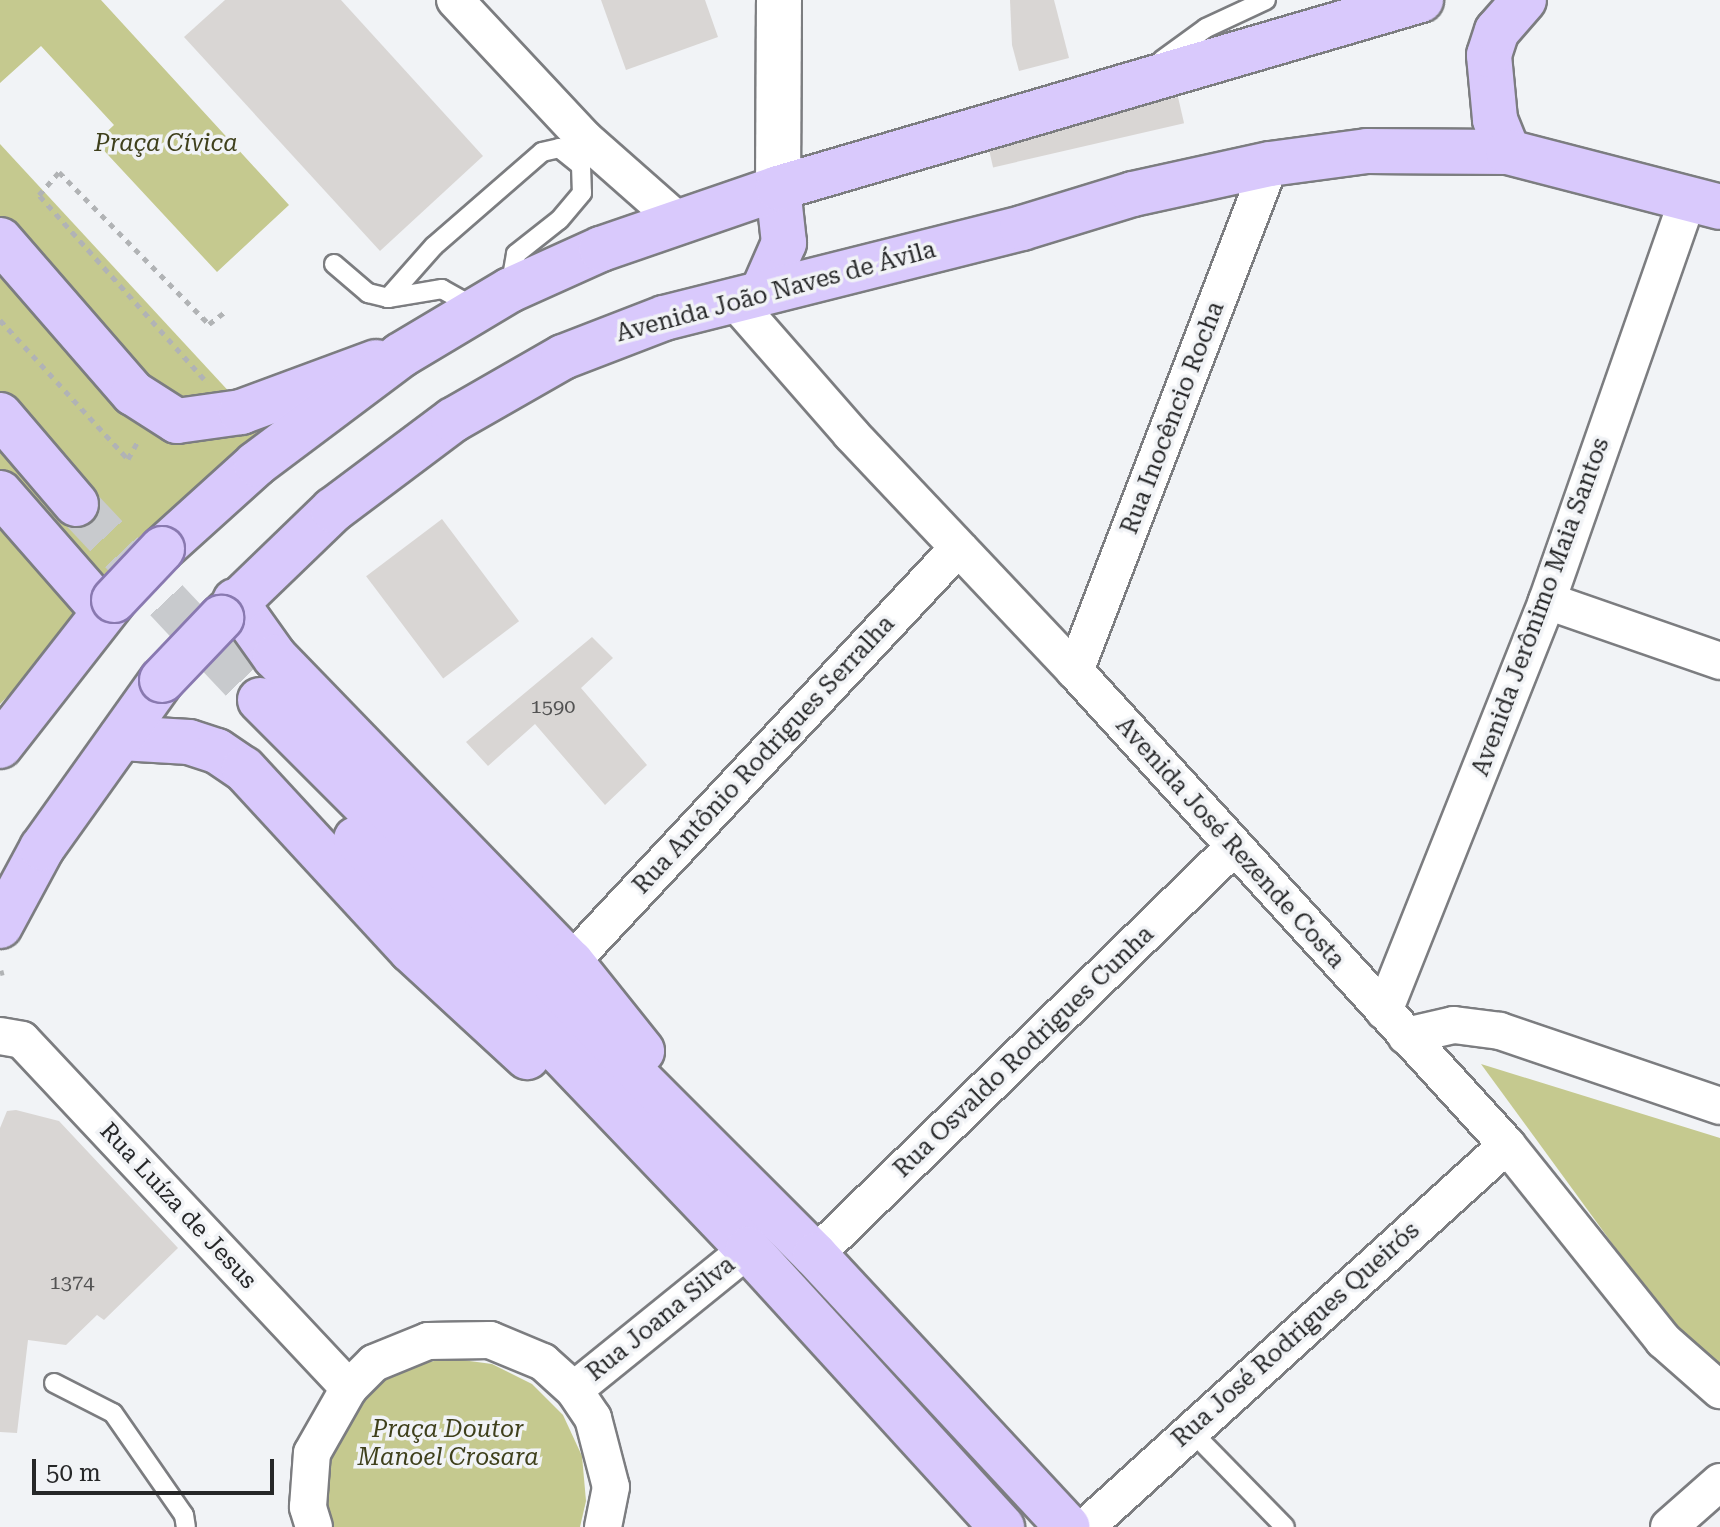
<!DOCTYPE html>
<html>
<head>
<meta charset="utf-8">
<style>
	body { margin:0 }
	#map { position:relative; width:1720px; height:1527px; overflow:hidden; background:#f1f3f6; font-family:"Roboto Serif",serif }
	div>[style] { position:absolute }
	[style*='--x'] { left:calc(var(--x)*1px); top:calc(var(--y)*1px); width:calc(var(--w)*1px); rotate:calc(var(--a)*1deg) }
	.green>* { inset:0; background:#c5c98f }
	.building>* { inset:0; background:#d9d6d4; transform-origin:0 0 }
	.primary-tunnel>* { height:44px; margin-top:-22px; transform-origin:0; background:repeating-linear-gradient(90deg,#c8cacd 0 44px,transparent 0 66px) }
	.path>* { height:5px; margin-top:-2.5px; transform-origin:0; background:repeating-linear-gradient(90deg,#b1b3b5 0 6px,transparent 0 12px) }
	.roads { filter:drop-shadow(2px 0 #7c7d80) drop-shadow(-2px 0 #7c7d80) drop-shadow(0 2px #7c7d80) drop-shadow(0 -2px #7c7d80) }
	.service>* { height:18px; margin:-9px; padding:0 9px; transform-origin:9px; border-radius:9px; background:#fff }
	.minor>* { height:36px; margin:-18px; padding:0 18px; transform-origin:18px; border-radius:18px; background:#fff }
	.tertiary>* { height:44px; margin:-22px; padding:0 22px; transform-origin:22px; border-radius:22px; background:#fff }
	.primary>* { height:44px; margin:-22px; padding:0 22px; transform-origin:22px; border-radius:22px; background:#d9c9fc }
	.bridges { filter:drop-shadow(2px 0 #8979b0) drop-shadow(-2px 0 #8979b0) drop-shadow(0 2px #8979b0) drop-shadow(0 -2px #8979b0) }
	.primary-bridge>* { height:44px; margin:-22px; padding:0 22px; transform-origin:22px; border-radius:22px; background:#d9c9fc }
	span { translate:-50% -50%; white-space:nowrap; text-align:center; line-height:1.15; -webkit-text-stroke:7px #f1f3f6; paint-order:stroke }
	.number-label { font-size:20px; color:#535353 }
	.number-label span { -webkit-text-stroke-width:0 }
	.park-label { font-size:24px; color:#3f401c; font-style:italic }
	.street-label { font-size:24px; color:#262728 }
	.scale { position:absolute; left:32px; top:1459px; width:242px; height:36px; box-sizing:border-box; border:4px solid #262728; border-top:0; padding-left:10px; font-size:24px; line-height:28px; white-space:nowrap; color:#262728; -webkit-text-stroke:6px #f1f3f6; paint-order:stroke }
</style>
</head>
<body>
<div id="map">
	<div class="green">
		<div style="clip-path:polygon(0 0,101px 0,289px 205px,217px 272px,96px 142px,114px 125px,41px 46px,0 83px)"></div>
		<div style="clip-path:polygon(0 144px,270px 436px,0 704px)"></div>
		<div style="clip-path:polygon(1481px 1064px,1720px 1138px,1720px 1371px,1671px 1324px)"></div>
		<div style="clip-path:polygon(447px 1358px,492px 1364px,532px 1384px,563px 1415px,582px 1456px,586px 1501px,580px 1527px,328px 1527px,324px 1469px,366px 1391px,404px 1368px)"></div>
	</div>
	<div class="building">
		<div style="clip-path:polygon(225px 0,341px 0,483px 156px,380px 251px,184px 37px)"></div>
		<div style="clip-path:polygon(601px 0,705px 0,718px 37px,626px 70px)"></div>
		<div style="clip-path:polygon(1010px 0,1054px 0,1069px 58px,1019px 71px,1012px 45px)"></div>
		<div style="left:1178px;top:97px;width:27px;height:196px;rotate:77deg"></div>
		<div style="left:442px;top:519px;width:128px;height:95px;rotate:53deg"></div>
		<div style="clip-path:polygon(592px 637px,613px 658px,581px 688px,647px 765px,605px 805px,535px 724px,488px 766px,466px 742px)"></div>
		<div style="clip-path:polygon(16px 1110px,59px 1121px,178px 1248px,104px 1320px,97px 1315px,66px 1345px,28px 1340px,17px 1433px,0 1432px,0 1128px,7px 1111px)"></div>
	</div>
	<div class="primary-tunnel">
		<div style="--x:76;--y:504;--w:269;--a:46.8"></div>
	</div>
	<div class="path">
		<div style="--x:0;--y:320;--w:189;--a:47.4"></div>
		<div style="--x:128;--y:459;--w:23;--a:-61"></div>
		<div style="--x:204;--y:379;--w:247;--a:-131.9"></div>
		<div style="--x:39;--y:195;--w:30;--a:-49"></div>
		<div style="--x:59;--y:172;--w:214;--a:45.4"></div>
		<div style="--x:209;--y:324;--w:21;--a:-37"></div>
		<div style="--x:0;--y:973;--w:4;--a:-14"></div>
	</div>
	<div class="roads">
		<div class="service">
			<div style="--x:1162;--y:60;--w:54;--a:-36"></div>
			<div style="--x:1206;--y:28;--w:66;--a:-25"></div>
			<div style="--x:334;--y:264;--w:45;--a:40.5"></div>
			<div style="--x:368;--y:293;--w:21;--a:14"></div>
			<div style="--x:476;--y:308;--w:39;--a:-151"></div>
			<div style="--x:442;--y:289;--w:55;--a:170.5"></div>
			<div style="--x:388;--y:298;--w:69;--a:-48.5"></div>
			<div style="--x:434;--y:246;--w:143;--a:-41"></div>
			<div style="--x:542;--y:152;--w:17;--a:-13"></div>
			<div style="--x:559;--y:148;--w:28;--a:39"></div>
			<div style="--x:581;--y:166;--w:27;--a:88"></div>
			<div style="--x:582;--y:193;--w:35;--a:130"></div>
			<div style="--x:559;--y:220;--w:55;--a:141.7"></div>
			<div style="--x:516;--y:254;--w:35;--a:100"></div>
			<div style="--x:54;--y:1383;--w:66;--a:27"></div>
			<div style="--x:113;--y:1413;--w:124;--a:55.2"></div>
			<div style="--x:184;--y:1515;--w:12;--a:81"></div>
			<div style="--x:1189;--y:1429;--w:137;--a:45.6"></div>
		</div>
		<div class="minor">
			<div style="--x:455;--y:0;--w:190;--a:46.9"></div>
			<div style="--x:585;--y:139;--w:123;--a:41.4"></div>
			<div style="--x:733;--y:299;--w:179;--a:48.8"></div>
			<div style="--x:851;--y:434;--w:326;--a:46.6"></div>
			<div style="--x:1075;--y:671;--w:641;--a:47.65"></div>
			<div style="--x:1507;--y:1145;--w:250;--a:51.3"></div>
			<div style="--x:1663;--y:1340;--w:76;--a:41.3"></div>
			<div style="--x:1547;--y:601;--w:183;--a:19.1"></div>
			<div style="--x:1075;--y:671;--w:543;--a:-68.96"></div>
			<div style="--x:571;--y:962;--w:567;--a:-46.93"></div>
			<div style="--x:1384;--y:1011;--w:441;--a:-68.3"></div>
			<div style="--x:1547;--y:601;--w:426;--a:-70.7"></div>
			<div style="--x:0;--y:1036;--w:22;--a:10"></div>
			<div style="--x:22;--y:1040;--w:478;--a:46.8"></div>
			<div style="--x:1406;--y:1036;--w:49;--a:-12.9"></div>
			<div style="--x:1454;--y:1025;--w:46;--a:7.4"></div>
			<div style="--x:1500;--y:1031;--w:232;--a:18.8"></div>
			<div style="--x:815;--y:1255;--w:583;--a:-44.24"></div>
			<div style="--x:574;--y:1390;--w:224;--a:-39"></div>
			<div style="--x:314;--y:1527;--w:21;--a:-107"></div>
			<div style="--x:308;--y:1507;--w:54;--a:-85.8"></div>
			<div style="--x:312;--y:1453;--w:75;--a:-60.4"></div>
			<div style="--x:349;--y:1388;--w:35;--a:-45"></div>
			<div style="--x:374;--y:1363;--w:58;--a:-22.2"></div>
			<div style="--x:428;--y:1341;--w:62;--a:-0.9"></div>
			<div style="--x:490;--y:1340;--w:57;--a:22.5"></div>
			<div style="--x:543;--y:1362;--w:42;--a:42.1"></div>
			<div style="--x:574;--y:1390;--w:34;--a:56"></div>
			<div style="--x:593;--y:1418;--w:71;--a:75.4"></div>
			<div style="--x:611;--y:1487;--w:41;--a:101.3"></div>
			<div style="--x:1086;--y:1527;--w:568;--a:-42.22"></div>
			<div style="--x:1669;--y:1527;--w:68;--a:-41.4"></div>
		</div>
		<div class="tertiary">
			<div style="--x:778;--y:188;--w:188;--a:-89.7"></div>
		</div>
		<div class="primary">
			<div style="--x:1508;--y:152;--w:35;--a:-112"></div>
			<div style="--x:1495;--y:119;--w:64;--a:-95.4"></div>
			<div style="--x:1489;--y:55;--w:25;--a:-72"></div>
			<div style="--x:1497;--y:31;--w:41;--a:-48.9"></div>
			<div style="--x:0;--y:240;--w:203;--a:49"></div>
			<div style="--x:133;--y:393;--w:52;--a:32.5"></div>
			<div style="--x:177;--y:421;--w:65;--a:-8"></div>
			<div style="--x:241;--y:412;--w:144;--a:-20.3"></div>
			<div style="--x:762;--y:293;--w:55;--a:-66.3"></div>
			<div style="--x:784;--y:243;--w:55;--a:-96.2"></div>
			<div style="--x:0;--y:415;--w:117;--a:49.5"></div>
			<div style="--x:0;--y:493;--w:158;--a:48.8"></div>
			<div style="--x:162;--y:549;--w:127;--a:-42.1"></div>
			<div style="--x:256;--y:464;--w:181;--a:-36.9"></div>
			<div style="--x:401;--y:355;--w:127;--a:-30.8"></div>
			<div style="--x:510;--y:290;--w:100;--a:-24.3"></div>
			<div style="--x:601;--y:249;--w:187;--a:-19"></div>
			<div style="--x:778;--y:188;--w:670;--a:-16.3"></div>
			<div style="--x:235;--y:601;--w:69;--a:54.5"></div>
			<div style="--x:275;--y:657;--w:425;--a:45.9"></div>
			<div style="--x:571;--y:962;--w:114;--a:51.4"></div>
			<div style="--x:221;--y:618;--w:156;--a:-44"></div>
			<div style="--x:333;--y:510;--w:150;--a:-36.9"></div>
			<div style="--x:453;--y:420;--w:127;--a:-29.8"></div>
			<div style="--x:563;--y:357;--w:108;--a:-21.1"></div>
			<div style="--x:664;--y:318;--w:369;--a:-14.1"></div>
			<div style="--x:1022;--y:228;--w:116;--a:-17"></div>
			<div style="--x:1133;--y:194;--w:140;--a:-12.4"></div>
			<div style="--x:1270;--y:164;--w:98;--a:-7.6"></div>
			<div style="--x:1367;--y:151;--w:141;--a:0.4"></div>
			<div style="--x:1508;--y:152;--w:219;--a:14.5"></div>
			<div style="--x:260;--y:700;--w:785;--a:45"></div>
			<div style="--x:815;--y:1255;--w:371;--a:47.1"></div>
			<div style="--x:121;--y:738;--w:68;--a:3.4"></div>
			<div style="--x:189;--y:742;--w:29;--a:18"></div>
			<div style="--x:217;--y:751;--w:32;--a:34"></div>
			<div style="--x:244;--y:769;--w:246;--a:47.3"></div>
			<div style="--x:411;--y:950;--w:158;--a:42.7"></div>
			<div style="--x:0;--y:746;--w:185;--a:-52"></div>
			<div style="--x:356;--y:839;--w:567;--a:46.29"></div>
			<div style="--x:748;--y:1249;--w:377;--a:47.6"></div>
			<div style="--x:0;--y:926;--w:89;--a:-61.7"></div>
			<div style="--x:42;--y:848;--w:206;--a:-54.5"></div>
		</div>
	</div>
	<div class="bridges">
		<div class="primary-bridge">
			<div style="--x:114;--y:600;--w:70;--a:-46.7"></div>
			<div style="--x:162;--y:680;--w:86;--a:-46.4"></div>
		</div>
	</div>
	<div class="number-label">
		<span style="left:553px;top:706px">1590</span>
		<span style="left:72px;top:1282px">1374</span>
	</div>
	<div class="park-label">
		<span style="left:166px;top:144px">Praça Cívica</span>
		<span style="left:448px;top:1444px">Praça Doutor<br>Manoel Crosara</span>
	</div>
	<div class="street-label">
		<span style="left:776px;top:292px;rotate:-15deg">Avenida João Naves de Ávila</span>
		<span style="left:1173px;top:418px;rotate:-69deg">Rua Inocêncio Rocha</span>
		<span style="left:1541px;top:607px;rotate:-70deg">Avenida Jerônimo Maia Santos</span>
		<span style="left:764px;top:755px;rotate:-47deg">Rua Antônio Rodrigues Serralha</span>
		<span style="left:1230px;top:843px;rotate:48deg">Avenida José Rezende Costa</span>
		<span style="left:1024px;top:1052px;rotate:-44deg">Rua Osvaldo Rodrigues Cunha</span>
		<span style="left:178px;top:1206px;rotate:47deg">Rua Luíza de Jesus</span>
		<span style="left:661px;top:1319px;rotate:-39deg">Rua Joana Silva</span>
		<span style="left:1296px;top:1335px;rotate:-42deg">Rua José Rodrigues Queirós</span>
	</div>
	<div class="scale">50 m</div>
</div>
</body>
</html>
